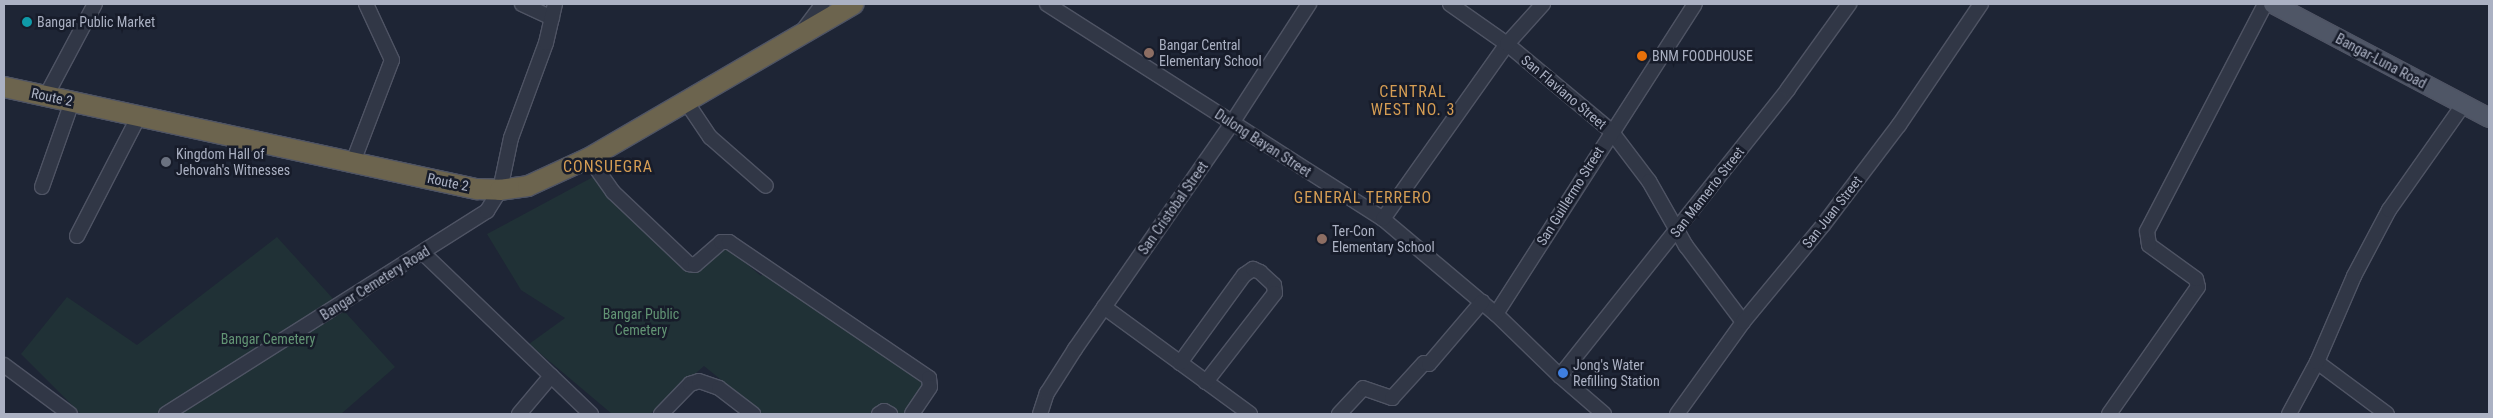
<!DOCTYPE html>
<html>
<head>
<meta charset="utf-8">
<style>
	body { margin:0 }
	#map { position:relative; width:2493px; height:418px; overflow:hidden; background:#1e2535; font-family:"Roboto Condensed",sans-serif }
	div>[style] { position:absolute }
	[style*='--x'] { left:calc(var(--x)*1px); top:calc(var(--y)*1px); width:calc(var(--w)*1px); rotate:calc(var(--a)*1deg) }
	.green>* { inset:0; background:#203136 }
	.roads { filter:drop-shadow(1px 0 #4f5464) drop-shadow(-1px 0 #4f5464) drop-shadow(0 1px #4f5464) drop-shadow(0 -1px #4f5464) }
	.minor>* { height:14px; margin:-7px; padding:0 7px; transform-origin:7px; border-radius:7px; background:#313746 }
	.major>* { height:18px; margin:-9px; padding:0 9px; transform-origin:9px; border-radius:9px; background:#4f5666 }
	.highway>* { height:20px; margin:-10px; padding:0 10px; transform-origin:10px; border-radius:10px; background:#6c644e }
	.dots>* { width:14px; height:14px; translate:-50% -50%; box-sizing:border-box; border:2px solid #171c2a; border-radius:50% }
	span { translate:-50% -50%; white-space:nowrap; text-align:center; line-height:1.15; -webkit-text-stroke:5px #171c2a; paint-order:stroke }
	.poi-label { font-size:14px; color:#abb1c3 }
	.left { translate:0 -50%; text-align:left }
	.street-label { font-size:14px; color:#abb1c3 }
	.park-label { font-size:14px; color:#629474 }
	.quarter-label { font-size:16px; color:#d59d54; letter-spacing:1px }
	.frame { position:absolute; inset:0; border:5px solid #abb1c3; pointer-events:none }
</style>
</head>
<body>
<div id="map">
	<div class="green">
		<div style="clip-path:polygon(593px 177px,693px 270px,723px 244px,761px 276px,765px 270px,927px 382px,904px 414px,763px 414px,704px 366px,650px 414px,612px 414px,529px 344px,565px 318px,521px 290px,487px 234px)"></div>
		<div style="clip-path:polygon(277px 237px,395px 367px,341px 414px,81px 414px,21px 354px,67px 297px,137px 345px)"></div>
	</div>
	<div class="roads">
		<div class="minor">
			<div style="--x:522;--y:4;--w:33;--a:25"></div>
			<div style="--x:1047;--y:4;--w:399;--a:32.6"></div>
			<div style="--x:1383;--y:219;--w:148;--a:40.1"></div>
			<div style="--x:1496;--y:314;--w:89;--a:44.1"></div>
			<div style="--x:1560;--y:376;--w:58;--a:40.8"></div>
			<div style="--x:1450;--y:4;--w:70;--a:35.1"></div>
			<div style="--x:1507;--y:44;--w:136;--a:39.9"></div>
			<div style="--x:1611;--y:131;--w:63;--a:52.8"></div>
			<div style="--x:1649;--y:181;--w:75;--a:60.4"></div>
			<div style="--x:1686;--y:246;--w:95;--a:53.1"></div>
			<div style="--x:804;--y:29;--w:31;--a:-53"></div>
			<div style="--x:46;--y:96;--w:104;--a:-62"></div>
			<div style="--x:685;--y:100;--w:45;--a:56"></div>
			<div style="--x:710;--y:137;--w:74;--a:41.2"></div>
			<div style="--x:589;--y:158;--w:42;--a:54.8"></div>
			<div style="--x:613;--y:192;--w:105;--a:43.5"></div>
			<div style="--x:689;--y:264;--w:6;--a:9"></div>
			<div style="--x:695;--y:265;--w:35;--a:-41"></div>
			<div style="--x:721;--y:242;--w:8;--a:0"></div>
			<div style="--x:729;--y:242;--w:242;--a:34.2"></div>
			<div style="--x:929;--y:378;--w:9;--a:84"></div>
			<div style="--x:930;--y:387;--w:32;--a:124"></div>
			<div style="--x:353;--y:162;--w:109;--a:-69.1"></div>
			<div style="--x:392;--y:60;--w:62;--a:-114.9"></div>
			<div style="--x:42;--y:187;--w:90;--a:-70.6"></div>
			<div style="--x:1383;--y:219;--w:214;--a:-54.7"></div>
			<div style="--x:1507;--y:44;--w:54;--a:-48"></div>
			<div style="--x:77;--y:236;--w:135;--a:-62.7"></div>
			<div style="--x:423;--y:253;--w:233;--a:43.8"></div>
			<div style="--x:1104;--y:307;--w:181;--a:36.2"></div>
			<div style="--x:1496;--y:314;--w:368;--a:-57.3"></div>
			<div style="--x:2317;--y:362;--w:87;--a:36.6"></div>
			<div style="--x:1180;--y:363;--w:109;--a:-54"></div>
			<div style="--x:1244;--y:275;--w:11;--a:-34"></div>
			<div style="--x:1253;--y:269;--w:8;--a:23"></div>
			<div style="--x:1260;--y:272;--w:19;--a:43"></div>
			<div style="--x:1274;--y:285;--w:8;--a:83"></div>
			<div style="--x:1275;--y:293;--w:113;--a:127.8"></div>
			<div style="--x:4;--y:365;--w:82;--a:36.6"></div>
			<div style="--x:1560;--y:376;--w:367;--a:-51.5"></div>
			<div style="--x:1788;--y:89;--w:105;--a:-54.3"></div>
			<div style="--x:166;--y:414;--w:380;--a:-32.3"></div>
			<div style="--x:487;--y:211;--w:25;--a:-58"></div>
			<div style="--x:500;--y:190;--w:53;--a:-78.1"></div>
			<div style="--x:511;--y:138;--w:101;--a:-69.8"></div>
			<div style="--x:546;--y:43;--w:40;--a:-77"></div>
			<div style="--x:519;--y:414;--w:50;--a:-49.9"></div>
			<div style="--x:661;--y:414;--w:42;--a:-46"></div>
			<div style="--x:690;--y:384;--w:9;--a:-18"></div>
			<div style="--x:699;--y:381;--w:21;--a:19"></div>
			<div style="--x:719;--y:388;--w:43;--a:37.4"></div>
			<div style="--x:879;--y:414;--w:6;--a:-31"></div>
			<div style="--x:884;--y:411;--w:7;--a:27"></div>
			<div style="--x:1040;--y:414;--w:22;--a:-72"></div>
			<div style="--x:1047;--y:393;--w:52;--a:-57.5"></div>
			<div style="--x:1075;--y:349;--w:275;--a:-55.2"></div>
			<div style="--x:1232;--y:123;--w:142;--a:-57.1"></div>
			<div style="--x:1339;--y:414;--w:35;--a:-47"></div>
			<div style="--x:1363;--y:388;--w:31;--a:19"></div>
			<div style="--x:1392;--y:398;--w:47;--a:-47.6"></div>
			<div style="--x:1424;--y:363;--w:5;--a:11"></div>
			<div style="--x:1429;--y:364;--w:82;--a:-49.5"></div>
			<div style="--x:1677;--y:414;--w:113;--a:-54.3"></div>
			<div style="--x:1743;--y:322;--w:127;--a:-50.4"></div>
			<div style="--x:1824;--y:224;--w:124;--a:-52.9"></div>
			<div style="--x:1899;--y:125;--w:146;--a:-55.9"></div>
			<div style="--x:2109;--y:414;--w:155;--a:-55"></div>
			<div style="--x:2198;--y:287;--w:8;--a:-104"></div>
			<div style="--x:2196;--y:279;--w:58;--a:-144.1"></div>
			<div style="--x:2149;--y:245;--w:14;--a:-98"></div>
			<div style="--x:2147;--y:231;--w:256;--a:-62.5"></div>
			<div style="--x:2289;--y:414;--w:59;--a:-61.7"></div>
			<div style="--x:2317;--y:362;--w:94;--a:-66.7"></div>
			<div style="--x:2354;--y:276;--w:75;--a:-62.1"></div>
			<div style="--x:2389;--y:210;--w:128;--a:-54.8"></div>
		</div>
		<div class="major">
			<div style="--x:2273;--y:4;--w:244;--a:27.8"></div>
		</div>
		<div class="highway">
			<div style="--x:4;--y:87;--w:484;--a:12.2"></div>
			<div style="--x:477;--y:189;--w:23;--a:2"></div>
			<div style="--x:500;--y:190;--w:28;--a:-8"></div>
			<div style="--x:528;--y:186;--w:67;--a:-24.7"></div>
			<div style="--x:589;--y:158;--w:306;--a:-30.2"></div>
		</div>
	</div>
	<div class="dots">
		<div style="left:27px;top:22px;background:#0f9aa8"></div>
		<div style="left:1149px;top:53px;background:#8d6e63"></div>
		<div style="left:1642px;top:56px;background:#e8710a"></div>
		<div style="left:166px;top:162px;background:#6b7280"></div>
		<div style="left:1322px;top:239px;background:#8d6e63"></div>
		<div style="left:1563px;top:373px;background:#3f7fe0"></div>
	</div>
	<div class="poi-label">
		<span class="left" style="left:37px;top:22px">Bangar Public Market</span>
		<span class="left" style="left:1159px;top:53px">Bangar Central<br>Elementary School</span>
		<span class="left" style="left:1652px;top:56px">BNM FOODHOUSE</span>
		<span class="left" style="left:176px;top:162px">Kingdom Hall of<br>Jehovah's Witnesses</span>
		<span class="left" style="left:1332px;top:239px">Ter-Con<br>Elementary School</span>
		<span class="left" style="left:1573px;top:373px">Jong's Water<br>Refilling Station</span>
	</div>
	<div class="street-label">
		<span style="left:2381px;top:61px;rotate:28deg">Bangar-Luna Road</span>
		<span style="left:1564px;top:92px;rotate:40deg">San Flaviano Street</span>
		<span style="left:52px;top:97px;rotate:12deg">Route 2</span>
		<span style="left:1263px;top:143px;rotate:33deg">Dulong Bayan Street</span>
		<span style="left:448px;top:182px;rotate:12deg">Route 2</span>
		<span style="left:1707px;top:192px;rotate:-52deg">San Mamerto Street</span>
		<span style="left:1570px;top:196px;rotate:-58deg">San Guillermo Street</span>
		<span style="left:1173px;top:208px;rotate:-55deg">San Cristobal Street</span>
		<span style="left:1832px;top:212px;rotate:-52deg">San Juan Street</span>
		<span style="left:375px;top:283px;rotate:-32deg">Bangar Cemetery Road</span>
	</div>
	<div class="park-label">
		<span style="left:641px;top:322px">Bangar Public<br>Cemetery</span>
		<span style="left:268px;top:339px">Bangar Cemetery</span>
	</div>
	<div class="quarter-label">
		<span style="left:1413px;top:101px">CENTRAL<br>WEST NO. 3</span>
		<span style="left:608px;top:167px">CONSUEGRA</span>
		<span style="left:1363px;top:198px">GENERAL TERRERO</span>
	</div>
	<div class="frame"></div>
</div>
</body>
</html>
